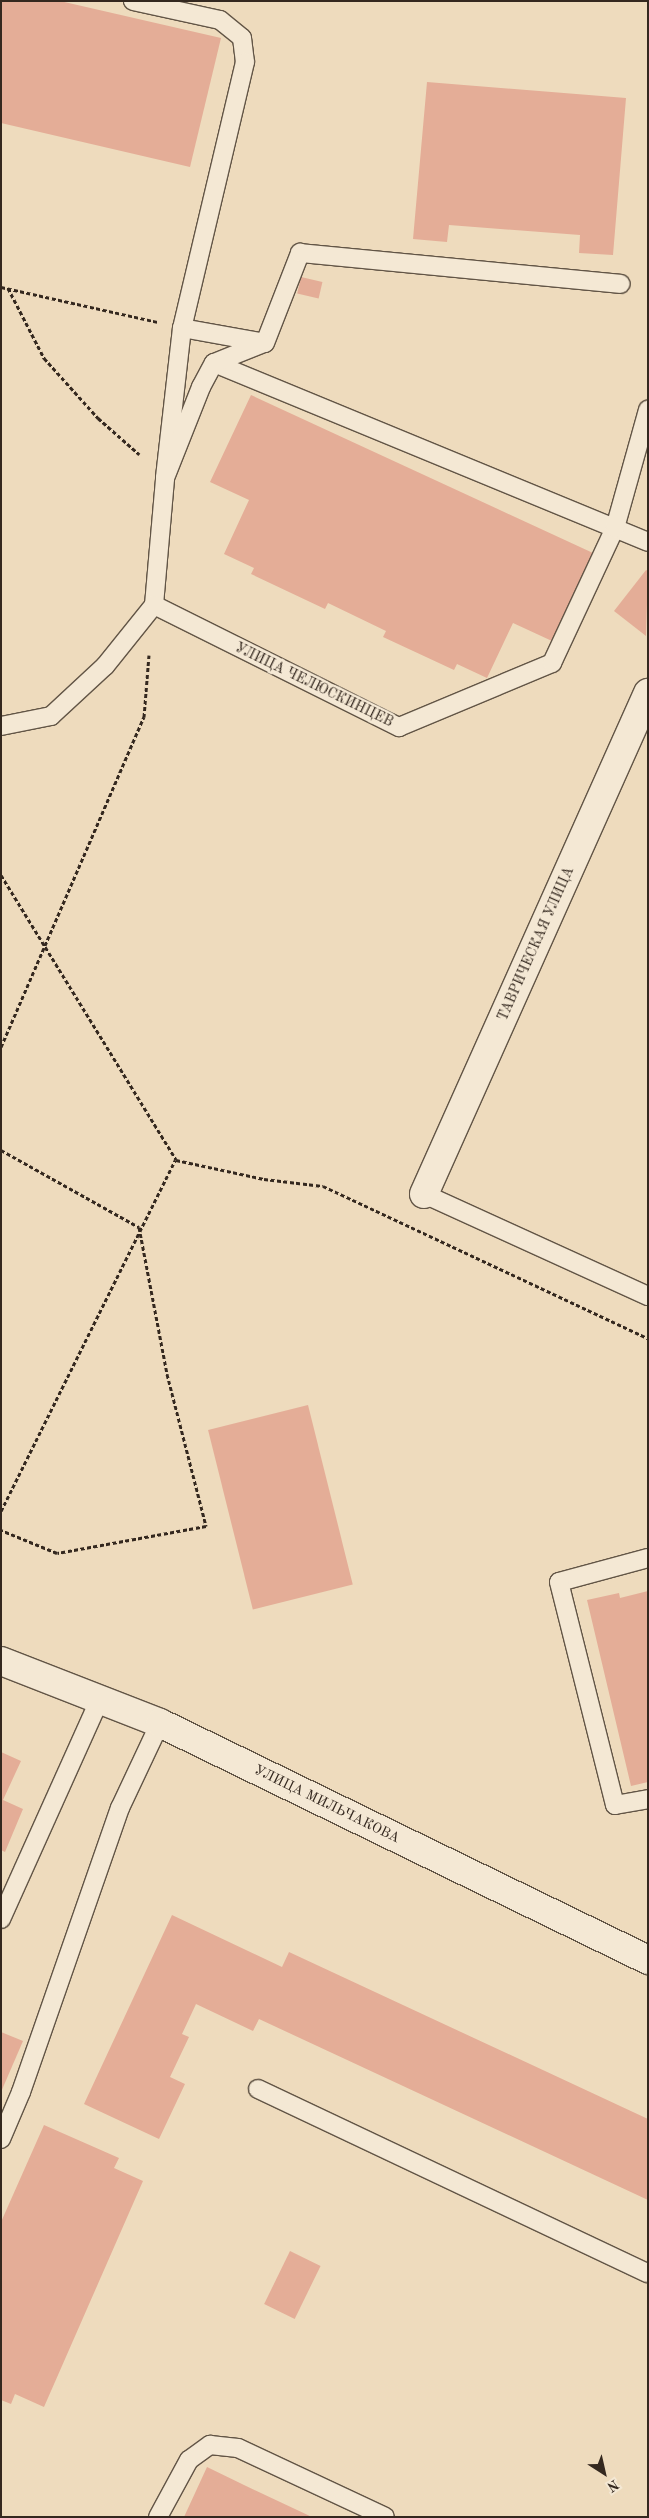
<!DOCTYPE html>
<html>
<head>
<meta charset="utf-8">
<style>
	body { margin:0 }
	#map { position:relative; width:649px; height:2518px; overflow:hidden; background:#eedbbd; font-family:"Old Standard TT",serif }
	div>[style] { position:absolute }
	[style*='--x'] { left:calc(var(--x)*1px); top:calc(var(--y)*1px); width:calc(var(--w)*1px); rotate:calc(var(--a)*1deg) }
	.building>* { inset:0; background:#e4ad97; transform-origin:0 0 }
	.path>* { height:3px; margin-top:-1.5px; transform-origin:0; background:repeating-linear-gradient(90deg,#34281f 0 4px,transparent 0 6.5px) }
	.roads { filter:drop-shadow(1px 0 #625546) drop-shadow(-1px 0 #625546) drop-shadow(0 1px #625546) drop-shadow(0 -1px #625546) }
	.lane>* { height:18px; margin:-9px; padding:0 9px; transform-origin:9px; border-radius:9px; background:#f4e8d4 }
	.street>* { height:28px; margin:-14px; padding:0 14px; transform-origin:14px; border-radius:14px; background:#f4e8d4 }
	.secondary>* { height:28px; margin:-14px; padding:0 14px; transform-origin:14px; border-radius:14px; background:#f4e8d4 }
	span { translate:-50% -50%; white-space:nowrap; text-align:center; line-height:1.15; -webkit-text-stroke:4.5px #f4e8d4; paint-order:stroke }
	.street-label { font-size:14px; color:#34281f }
	.frame { position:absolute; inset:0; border:2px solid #34281f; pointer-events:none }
	.north { position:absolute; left:579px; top:2448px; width:50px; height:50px; -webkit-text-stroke:4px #f4e8d4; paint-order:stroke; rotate:145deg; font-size:14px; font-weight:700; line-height:20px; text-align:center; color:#34281f }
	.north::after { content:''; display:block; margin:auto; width:18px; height:22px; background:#34281f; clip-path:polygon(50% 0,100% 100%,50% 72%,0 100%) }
</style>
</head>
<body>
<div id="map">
	<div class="building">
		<div style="clip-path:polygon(1px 1px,60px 1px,221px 38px,190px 167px,1px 123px)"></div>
		<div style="clip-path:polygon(427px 82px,626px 98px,613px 255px,579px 253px,580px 235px,449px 225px,447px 242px,413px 239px)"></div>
		<div style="left:301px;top:277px;width:22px;height:17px;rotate:13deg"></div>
		<div style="clip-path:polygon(251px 395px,593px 553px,552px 641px,513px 623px,487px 678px,457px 664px,454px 670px,383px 637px,386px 631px,328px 603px,325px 609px,251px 574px,254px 568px,224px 554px,249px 500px,210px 482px)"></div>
		<div style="clip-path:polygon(646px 570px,648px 571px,646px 636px,614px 611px)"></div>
		<div style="left:308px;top:1405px;width:185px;height:103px;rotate:76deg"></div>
		<div style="clip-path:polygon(648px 1591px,648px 1782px,631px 1786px,587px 1600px,619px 1593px,620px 1598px)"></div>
		<div style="clip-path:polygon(1px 1752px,21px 1761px,3px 1800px,23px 1809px,5px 1852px,1px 1850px)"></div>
		<div style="clip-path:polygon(172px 1915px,282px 1967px,289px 1952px,648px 2119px,648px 2200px,259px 2019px,253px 2031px,196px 2004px,182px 2034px,189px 2037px,170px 2077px,185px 2084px,159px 2139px,84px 2104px)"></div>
		<div style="clip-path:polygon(1px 2032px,23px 2041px,1px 2092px)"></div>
		<div style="clip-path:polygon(44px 2125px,119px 2158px,114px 2168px,143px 2181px,44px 2407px,15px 2394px,11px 2404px,1px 2400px,1px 2222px)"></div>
		<div style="left:290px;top:2251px;width:34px;height:59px;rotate:26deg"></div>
		<div style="clip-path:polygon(207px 2467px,244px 2485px,312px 2517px,184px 2517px)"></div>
	</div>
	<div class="path">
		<div style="--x:1;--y:287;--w:160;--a:12.6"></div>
		<div style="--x:8;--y:288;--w:79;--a:62.8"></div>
		<div style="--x:44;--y:358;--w:81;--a:48"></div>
		<div style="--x:98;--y:418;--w:55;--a:41.3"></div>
		<div style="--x:1;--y:875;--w:334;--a:58.4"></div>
		<div style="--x:176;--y:1160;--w:90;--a:12.2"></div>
		<div style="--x:264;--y:1179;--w:59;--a:6.8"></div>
		<div style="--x:323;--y:1186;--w:359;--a:25.1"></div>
		<div style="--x:1;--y:1047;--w:360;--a:-66.6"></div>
		<div style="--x:144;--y:717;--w:62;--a:-85.4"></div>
		<div style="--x:1;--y:1150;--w:158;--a:29.2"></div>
		<div style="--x:139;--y:1227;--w:150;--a:79.2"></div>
		<div style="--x:167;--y:1374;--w:157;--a:75.6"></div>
		<div style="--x:206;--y:1526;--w:151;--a:169.7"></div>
		<div style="--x:57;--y:1553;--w:61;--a:-157.7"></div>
		<div style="--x:1;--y:1511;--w:392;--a:-63.6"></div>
	</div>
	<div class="roads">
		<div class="lane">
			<div style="--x:133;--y:1;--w:89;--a:12.3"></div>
			<div style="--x:220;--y:20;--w:28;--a:39"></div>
			<div style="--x:242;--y:38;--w:24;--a:83"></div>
			<div style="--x:245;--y:62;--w:273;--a:103.3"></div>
			<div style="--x:182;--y:328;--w:151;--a:96.5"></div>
			<div style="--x:182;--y:328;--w:84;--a:10.2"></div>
			<div style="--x:265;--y:343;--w:97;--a:-68.7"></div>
			<div style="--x:300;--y:253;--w:322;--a:5.5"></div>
			<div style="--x:214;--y:363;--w:469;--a:22.4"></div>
			<div style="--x:154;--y:605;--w:127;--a:-85"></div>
			<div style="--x:165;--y:478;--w:98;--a:-68.4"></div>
			<div style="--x:201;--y:387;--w:27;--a:-62"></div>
			<div style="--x:214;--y:363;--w:54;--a:-21.8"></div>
			<div style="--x:1;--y:726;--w:51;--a:-11.3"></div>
			<div style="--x:51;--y:716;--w:74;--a:-42.8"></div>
			<div style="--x:105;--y:666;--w:78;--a:-51.2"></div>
			<div style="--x:154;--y:605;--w:274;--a:26.5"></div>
			<div style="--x:399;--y:727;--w:166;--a:-22.7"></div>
			<div style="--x:552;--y:663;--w:149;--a:-65"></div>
			<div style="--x:615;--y:528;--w:123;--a:-74.4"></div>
			<div style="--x:424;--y:1194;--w:246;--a:24.5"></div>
			<div style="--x:648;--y:1558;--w:92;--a:164.9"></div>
			<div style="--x:559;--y:1582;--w:230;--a:75.9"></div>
			<div style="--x:615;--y:1805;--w:34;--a:-10"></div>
			<div style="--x:1;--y:1919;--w:239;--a:-65.8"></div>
			<div style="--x:258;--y:2089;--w:431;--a:25.3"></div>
			<div style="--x:1;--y:2139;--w:51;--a:-66.9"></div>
			<div style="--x:21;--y:2092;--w:301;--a:-70.8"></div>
			<div style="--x:120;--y:1808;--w:94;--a:-64.8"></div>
			<div style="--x:158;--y:2517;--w:65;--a:-61.5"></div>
			<div style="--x:189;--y:2460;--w:26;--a:-36"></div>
			<div style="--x:210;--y:2445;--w:28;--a:6"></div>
			<div style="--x:238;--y:2448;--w:162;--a:25.1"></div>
		</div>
		<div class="street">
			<div style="--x:424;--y:1194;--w:549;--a:-65.91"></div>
		</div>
		<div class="secondary">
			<div style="--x:1;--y:1661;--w:171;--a:21.3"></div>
			<div style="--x:160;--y:1723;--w:543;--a:25.9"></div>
		</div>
	</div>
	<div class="street-label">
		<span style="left:314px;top:685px;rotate:26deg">УЛИЦА ЧЕЛЮСКИНЦЕВ</span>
		<span style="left:536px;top:944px;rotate:-66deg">ТАВРИЧЕСКАЯ УЛИЦА</span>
		<span style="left:327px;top:1804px;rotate:26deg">УЛИЦА МИЛЬЧАКОВА</span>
	</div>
	<div class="frame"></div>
	<div class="north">N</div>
</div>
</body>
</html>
